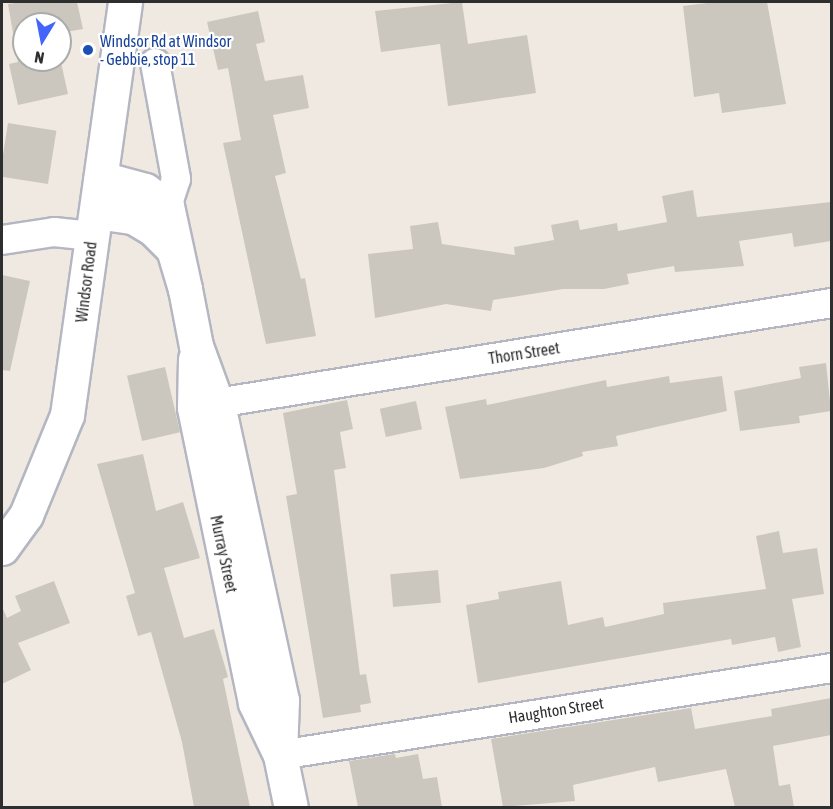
<!DOCTYPE html>
<html>
<head>
<meta charset="utf-8">
<style>
	body { margin:0 }
	#map { position:relative; width:833px; height:809px; overflow:hidden; background:#efe9e1; font-family:"Asap Condensed",sans-serif }
	div>[style] { position:absolute }
	[style*='--x'] { left:calc(var(--x)*1px); top:calc(var(--y)*1px); width:calc(var(--w)*1px); rotate:calc(var(--a)*1deg) }
	.building>* { inset:0; background:#cbc7bf; transform-origin:0 0 }
	.roads { filter:drop-shadow(2px 0 #b4b7c1) drop-shadow(-2px 0 #b4b7c1) drop-shadow(0 2px #b4b7c1) drop-shadow(0 -2px #b4b7c1) }
	.minor>* { height:28px; margin:-14px; padding:0 14px; transform-origin:14px; border-radius:14px; background:#fff }
	.tertiary>* { height:33px; margin:-16.5px; padding:0 16.5px; transform-origin:16.5px; border-radius:16.5px; background:#fff }
	.secondary>* { height:33px; margin:-16.5px; padding:0 16.5px; transform-origin:16.5px; border-radius:16.5px; background:#fff }
	.dots>* { width:16px; height:16px; translate:-50% -50%; box-sizing:border-box; border:3px solid #fff; border-radius:50% }
	span { translate:-50% -50%; white-space:nowrap; text-align:center; line-height:1.15; -webkit-text-stroke:4.5px #fff; paint-order:stroke }
	.transit-label { font-size:16px; color:#164399 }
	.left { translate:0 -50%; text-align:left }
	.street-label { font-size:16px; color:#2e2e2e }
	.frame { position:absolute; inset:0; border:3px solid #2e2e2e; pointer-events:none }
	.north { position:absolute; left:12px; top:12px; width:60px; height:60px; box-sizing:border-box; background:#fff; border:2px solid #ababab; border-radius:50%; rotate:190deg; font-size:16px; font-weight:700; line-height:24px; text-align:center; color:#2e2e2e }
	.north::after { content:''; display:block; margin:auto; width:21px; height:27px; background:#4264fb; clip-path:polygon(50% 0,100% 100%,50% 72%,0 100%) }
</style>
</head>
<body>
<div id="map">
	<div class="building">
		<div style="clip-path:polygon(22px 2px,77px 2px,83px 29px,60px 33px,60px 24px,24px 24px,24px 60px,60px 58px,68px 94px,18px 105px,9px 64px,18px 62px,8px 4px)"></div>
		<div style="clip-path:polygon(462px 2px,468px 44px,527px 35px,536px 93px,448px 106px,440px 44px,381px 52px,375px 11px)"></div>
		<div style="clip-path:polygon(715px 2px,767px 2px,786px 104px,722px 113px,719px 93px,694px 97px,683px 6px)"></div>
		<div style="clip-path:polygon(258px 11px,265px 42px,256px 44px,265px 81px,303px 75px,309px 108px,273px 115px,286px 173px,275px 176px,301px 279px,305px 278px,316px 336px,266px 344px,223px 143px,241px 140px,228px 68px,218px 70px,207px 22px)"></div>
		<div style="left:8px;top:123px;width:49px;height:54px;rotate:9deg"></div>
		<div style="clip-path:polygon(693px 190px,697px 217px,831px 202px,831px 241px,794px 247px,792px 233px,739px 241px,744px 266px,675px 272px,674px 266px,627px 274px,629px 284px,604px 289px,563px 289px,493px 300px,491px 311px,446px 304px,375px 318px,368px 254px,413px 249px,410px 226px,438px 222px,442px 244px,515px 255px,514px 247px,554px 240px,551px 225px,578px 220px,580px 230px,617px 223px,618px 231px,667px 222px,662px 196px)"></div>
		<div style="clip-path:polygon(2px 275px,30px 281px,10px 371px,2px 370px)"></div>
		<div style="clip-path:polygon(826px 363px,831px 411px,799px 416px,800px 423px,740px 431px,734px 391px,801px 378px,799px 367px)"></div>
		<div style="left:165px;top:367px;width:67px;height:39px;rotate:77deg"></div>
		<div style="clip-path:polygon(669px 376px,670px 383px,722px 376px,727px 411px,616px 436px,618px 446px,582px 452px,583px 456px,544px 468px,460px 479px,445px 407px,486px 399px,487px 405px,606px 380px,607px 387px)"></div>
		<div style="clip-path:polygon(347px 400px,353px 429px,340px 432px,346px 468px,334px 470px,360px 675px,366px 674px,371px 703px,360px 705px,361px 712px,323px 718px,286px 496px,297px 494px,283px 413px)"></div>
		<div style="left:416px;top:401px;width:29px;height:37px;rotate:78deg"></div>
		<div style="clip-path:polygon(143px 454px,156px 511px,183px 502px,200px 558px,164px 568px,184px 638px,214px 629px,228px 677px,223px 679px,250px 807px,194px 807px,182px 742px,151px 632px,138px 636px,126px 596px,135px 593px,97px 464px)"></div>
		<div style="clip-path:polygon(779px 531px,783px 553px,817px 548px,824px 594px,792px 599px,801px 647px,778px 652px,775px 637px,732px 645px,731px 639px,478px 683px,466px 605px,499px 599px,498px 592px,561px 581px,568px 625px,603px 617px,605px 627px,664px 614px,663px 603px,766px 589px,756px 536px)"></div>
		<div style="left:438px;top:570px;width:33px;height:48px;rotate:85deg"></div>
		<div style="clip-path:polygon(54px 581px,70px 623px,18px 643px,31px 670px,2px 684px,2px 607px,7px 618px,21px 611px,15px 596px)"></div>
		<div style="clip-path:polygon(831px 698px,831px 735px,773px 746px,779px 786px,790px 784px,794px 807px,735px 807px,726px 769px,658px 782px,655px 767px,573px 785px,575px 801px,503px 807px,491px 739px,691px 708px,695px 729px,772px 716px,771px 709px)"></div>
		<div style="clip-path:polygon(395px 754px,396px 758px,418px 754px,423px 779px,437px 777px,442px 807px,358px 807px,349px 761px)"></div>
	</div>
	<div class="roads">
		<div class="minor">
			<div style="--x:155;--y:63;--w:118;--a:79.7"></div>
			<div style="--x:176;--y:179;--w:28;--a:108"></div>
			<div style="--x:2;--y:240;--w:53;--a:-8.7"></div>
			<div style="--x:54;--y:232;--w:38;--a:6"></div>
			<div style="--x:217;--y:403;--w:623;--a:-9.24"></div>
			<div style="--x:280;--y:755;--w:559;--a:-8.96"></div>
		</div>
		<div class="tertiary">
			<div style="--x:96;--y:212;--w:37;--a:8"></div>
			<div style="--x:133;--y:217;--w:23;--a:31"></div>
			<div style="--x:153;--y:229;--w:28;--a:45"></div>
			<div style="--x:173;--y:249;--w:42;--a:73.3"></div>
			<div style="--x:185;--y:289;--w:85;--a:-102.2"></div>
			<div style="--x:167;--y:206;--w:27;--a:-144"></div>
			<div style="--x:145;--y:190;--w:46;--a:-164.7"></div>
			<div style="--x:185;--y:289;--w:58;--a:79.1"></div>
			<div style="--x:196;--y:346;--w:67;--a:69.9"></div>
			<div style="--x:219;--y:409;--w:298;--a:77.8"></div>
			<div style="--x:282;--y:700;--w:55;--a:92.1"></div>
			<div style="--x:280;--y:755;--w:54;--a:78.3"></div>
			<div style="--x:195;--y:359;--w:49;--a:91.2"></div>
			<div style="--x:194;--y:408;--w:301;--a:78.3"></div>
			<div style="--x:255;--y:703;--w:58;--a:64.3"></div>
		</div>
		<div class="secondary">
			<div style="--x:2;--y:548;--w:41;--a:-54"></div>
			<div style="--x:26;--y:515;--w:108;--a:-67.7"></div>
			<div style="--x:67;--y:415;--w:417;--a:-82"></div>
		</div>
	</div>
	<div class="dots">
		<div style="left:88px;top:50px;background:#1a4fb4"></div>
	</div>
	<div class="transit-label">
		<span class="left" style="left:100px;top:50px">Windsor Rd at Windsor<br>- Gebbie, stop 11</span>
	</div>
	<div class="street-label">
		<span style="left:86px;top:282px;rotate:-83deg">Windsor Road</span>
		<span style="left:524px;top:353px;rotate:-9deg">Thorn Street</span>
		<span style="left:224px;top:554px;rotate:78deg">Murray Street</span>
		<span style="left:556px;top:710px;rotate:-9deg">Haughton Street</span>
	</div>
	<div class="frame"></div>
	<div class="north">N</div>
</div>
</body>
</html>
